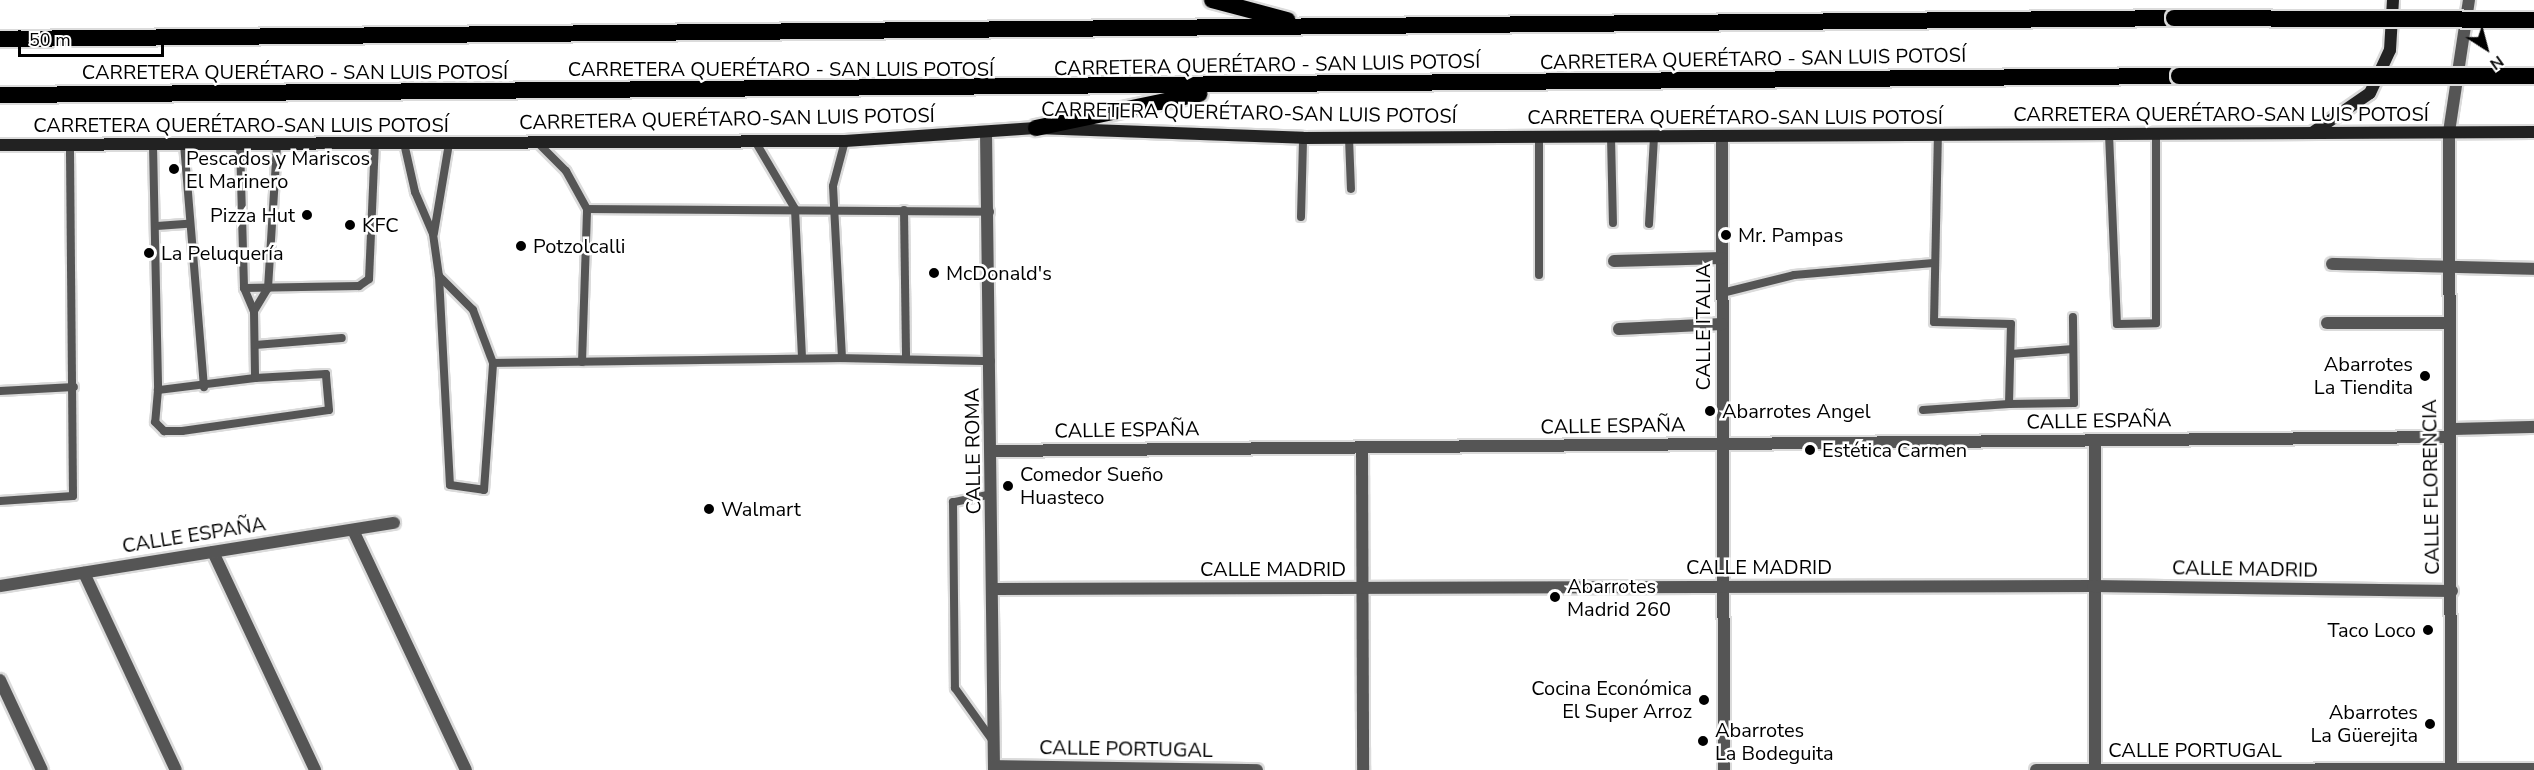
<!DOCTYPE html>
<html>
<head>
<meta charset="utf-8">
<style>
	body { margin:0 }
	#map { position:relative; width:2534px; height:770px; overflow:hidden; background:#fff; font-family:"Nunito Sans",sans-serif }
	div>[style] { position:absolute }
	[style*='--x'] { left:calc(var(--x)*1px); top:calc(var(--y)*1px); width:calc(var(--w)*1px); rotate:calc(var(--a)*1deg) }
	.roads { filter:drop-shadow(2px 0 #dbdbdb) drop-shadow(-2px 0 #dbdbdb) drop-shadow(0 2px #dbdbdb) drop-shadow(0 -2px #dbdbdb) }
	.service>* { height:8px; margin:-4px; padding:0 4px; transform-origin:4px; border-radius:4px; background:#555 }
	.pedestrian>* { height:12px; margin:-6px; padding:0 6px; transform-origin:6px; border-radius:6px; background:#555 }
	.minor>* { height:12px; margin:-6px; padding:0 6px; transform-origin:6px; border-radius:6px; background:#555 }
	.secondary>* { height:12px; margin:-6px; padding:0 6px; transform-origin:6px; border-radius:6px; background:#222 }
	.trunk>* { height:16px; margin:-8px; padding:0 8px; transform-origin:8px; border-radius:8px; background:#000 }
	.bridges { filter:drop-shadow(2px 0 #dbdbdb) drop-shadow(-2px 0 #dbdbdb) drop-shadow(0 2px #dbdbdb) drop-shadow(0 -2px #dbdbdb) }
	.trunk-bridge>* { height:16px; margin:-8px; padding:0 8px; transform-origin:8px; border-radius:8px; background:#000 }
	.dots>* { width:16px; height:16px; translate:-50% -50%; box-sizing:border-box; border:3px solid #fff; border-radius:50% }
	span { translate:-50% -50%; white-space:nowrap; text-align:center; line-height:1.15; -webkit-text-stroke:5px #fff; paint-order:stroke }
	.street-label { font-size:20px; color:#000 }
	.poi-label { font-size:20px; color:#000 }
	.left { translate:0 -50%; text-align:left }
	.right { translate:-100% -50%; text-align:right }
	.north { position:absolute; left:2456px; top:18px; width:60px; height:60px; -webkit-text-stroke:4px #fff; paint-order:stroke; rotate:144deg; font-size:16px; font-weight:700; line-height:24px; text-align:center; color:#000 }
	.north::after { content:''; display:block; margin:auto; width:21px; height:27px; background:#000; clip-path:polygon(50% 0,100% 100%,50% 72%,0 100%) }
	.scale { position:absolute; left:18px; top:30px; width:146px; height:27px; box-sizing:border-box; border:3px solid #000; border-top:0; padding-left:8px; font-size:18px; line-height:21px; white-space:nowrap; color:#000; -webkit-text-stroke:4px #fff; paint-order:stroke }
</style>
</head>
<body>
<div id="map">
	<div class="roads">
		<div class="service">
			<div style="--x:2109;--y:134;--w:190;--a:87.6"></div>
			<div style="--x:2117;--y:324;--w:39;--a:-1"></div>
			<div style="--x:2156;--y:323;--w:189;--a:-90"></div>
			<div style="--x:1539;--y:137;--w:138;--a:90"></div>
			<div style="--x:1611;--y:137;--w:86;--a:88.7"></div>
			<div style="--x:1349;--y:138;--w:51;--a:87.8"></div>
			<div style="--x:755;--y:141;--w:79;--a:59.5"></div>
			<div style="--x:795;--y:209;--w:149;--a:87.3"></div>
			<div style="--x:537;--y:142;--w:41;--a:45"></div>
			<div style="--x:566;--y:171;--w:43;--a:61.1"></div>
			<div style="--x:404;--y:143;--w:50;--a:77.3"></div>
			<div style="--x:415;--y:192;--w:46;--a:66.8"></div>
			<div style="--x:433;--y:234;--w:42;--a:81.9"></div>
			<div style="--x:439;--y:276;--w:209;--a:87"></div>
			<div style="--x:450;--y:485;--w:34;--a:8"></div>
			<div style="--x:484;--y:490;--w:127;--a:-85.9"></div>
			<div style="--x:493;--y:363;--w:349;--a:-0.8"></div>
			<div style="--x:842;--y:358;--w:172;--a:-93"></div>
			<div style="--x:833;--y:186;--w:47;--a:-75.1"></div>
			<div style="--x:184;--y:144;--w:244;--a:85.3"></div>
			<div style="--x:240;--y:144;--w:144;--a:88.4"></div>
			<div style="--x:244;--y:288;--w:25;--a:67"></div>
			<div style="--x:254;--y:311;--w:67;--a:89.1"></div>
			<div style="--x:255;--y:378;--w:98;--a:172.9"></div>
			<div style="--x:158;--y:390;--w:32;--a:95"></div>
			<div style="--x:155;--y:422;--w:13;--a:45"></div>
			<div style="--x:164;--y:431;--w:18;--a:0"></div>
			<div style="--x:182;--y:431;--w:148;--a:-8.1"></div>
			<div style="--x:329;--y:410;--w:36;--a:-95"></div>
			<div style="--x:326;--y:374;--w:71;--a:176.8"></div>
			<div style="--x:153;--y:145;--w:245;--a:88.8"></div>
			<div style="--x:904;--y:210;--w:149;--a:89.2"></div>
			<div style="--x:1301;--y:217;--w:79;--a:-88.5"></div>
			<div style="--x:1649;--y:224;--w:87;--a:-86.7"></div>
			<div style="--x:157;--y:226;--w:31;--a:-4"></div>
			<div style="--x:434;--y:233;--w:91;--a:-80.5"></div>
			<div style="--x:439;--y:276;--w:48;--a:45"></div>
			<div style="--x:473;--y:310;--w:57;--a:69.3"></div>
			<div style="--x:244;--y:288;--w:115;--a:-1"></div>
			<div style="--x:359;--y:286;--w:12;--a:-35"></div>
			<div style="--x:369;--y:279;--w:136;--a:-87.5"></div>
			<div style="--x:1722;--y:293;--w:74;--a:-14"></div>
			<div style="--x:1794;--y:275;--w:140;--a:-4.9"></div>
			<div style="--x:254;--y:311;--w:27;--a:-59"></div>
			<div style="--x:268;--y:288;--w:144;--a:-86.4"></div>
			<div style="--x:255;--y:345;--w:87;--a:-4.6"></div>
			<div style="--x:2011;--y:354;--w:62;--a:-4.6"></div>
			<div style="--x:842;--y:358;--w:149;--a:1.2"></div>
			<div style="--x:582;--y:362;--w:153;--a:-88.1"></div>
			<div style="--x:587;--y:209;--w:403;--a:0.4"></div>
			<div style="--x:0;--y:391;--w:74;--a:-3.1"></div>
			<div style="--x:2009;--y:404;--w:65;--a:-0.9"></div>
			<div style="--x:2074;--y:403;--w:86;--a:-90.7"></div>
			<div style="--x:1923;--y:410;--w:86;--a:-4"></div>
			<div style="--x:2009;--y:404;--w:80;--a:-88.6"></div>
			<div style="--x:2011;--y:324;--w:77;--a:-178.5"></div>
			<div style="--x:1934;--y:322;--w:187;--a:-88.8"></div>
			<div style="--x:992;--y:494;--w:40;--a:168"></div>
			<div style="--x:953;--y:502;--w:186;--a:89.4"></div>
			<div style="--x:955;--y:688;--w:65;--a:54.4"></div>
			<div style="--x:0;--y:501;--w:73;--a:-3.9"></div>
			<div style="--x:73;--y:496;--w:351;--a:-90.5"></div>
		</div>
		<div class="pedestrian">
			<div style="--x:2450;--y:429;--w:84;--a:-1.4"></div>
			<div style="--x:1362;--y:448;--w:322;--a:89.8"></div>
			<div style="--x:2095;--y:770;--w:329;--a:-90"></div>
		</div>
		<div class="minor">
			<div style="--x:986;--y:132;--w:638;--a:89.28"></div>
			<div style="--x:1722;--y:136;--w:634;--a:89.82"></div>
			<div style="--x:1614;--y:261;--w:108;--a:-1.6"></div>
			<div style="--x:2332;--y:264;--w:202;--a:1.4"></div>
			<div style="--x:2327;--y:323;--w:122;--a:0"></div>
			<div style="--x:1619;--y:329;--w:103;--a:-2.8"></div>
			<div style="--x:992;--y:451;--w:1458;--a:-0.55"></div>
			<div style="--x:353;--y:530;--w:265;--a:64.8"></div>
			<div style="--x:213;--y:552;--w:241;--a:64.9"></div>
			<div style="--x:84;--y:573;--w:217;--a:65"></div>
			<div style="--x:0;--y:586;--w:399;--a:-9.1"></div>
			<div style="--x:994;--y:589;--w:1099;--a:-0.16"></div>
			<div style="--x:2093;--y:586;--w:359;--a:0.8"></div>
			<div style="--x:0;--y:680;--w:99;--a:65"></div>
			<div style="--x:994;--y:766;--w:263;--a:0.9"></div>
			<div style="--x:2036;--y:770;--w:498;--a:-0.1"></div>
			<div style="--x:2451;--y:770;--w:638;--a:-90.18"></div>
			<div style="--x:2449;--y:132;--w:134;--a:-81.4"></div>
		</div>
		<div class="secondary">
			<div style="--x:2312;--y:133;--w:70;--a:-34.6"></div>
			<div style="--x:2370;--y:93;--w:47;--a:-65.1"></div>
			<div style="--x:2390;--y:50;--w:50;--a:-86.6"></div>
			<div style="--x:0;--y:145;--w:845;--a:-0.27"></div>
			<div style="--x:845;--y:141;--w:191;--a:-3.9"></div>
			<div style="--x:1036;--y:128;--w:267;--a:2.1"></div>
			<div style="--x:1303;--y:138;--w:1231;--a:-0.28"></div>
		</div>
		<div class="trunk">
			<div style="--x:1212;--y:0;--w:78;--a:14.9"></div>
			<div style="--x:0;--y:39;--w:2174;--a:-0.55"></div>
			<div style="--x:0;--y:95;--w:2179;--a:-0.5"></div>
			<div style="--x:1036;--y:128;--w:167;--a:-11.8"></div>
		</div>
	</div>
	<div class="bridges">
		<div class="trunk-bridge">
			<div style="--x:2174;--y:18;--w:360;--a:0.3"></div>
			<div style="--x:2179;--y:76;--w:355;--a:0"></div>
		</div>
	</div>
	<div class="dots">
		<div style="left:174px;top:169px;background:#000"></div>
		<div style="left:307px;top:215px;background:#000"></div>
		<div style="left:350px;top:225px;background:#000"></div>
		<div style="left:1726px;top:235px;background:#000"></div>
		<div style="left:521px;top:246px;background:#000"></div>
		<div style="left:149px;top:253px;background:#000"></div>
		<div style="left:934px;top:273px;background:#000"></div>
		<div style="left:2425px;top:376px;background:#000"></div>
		<div style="left:1710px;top:411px;background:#000"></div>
		<div style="left:1810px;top:450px;background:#000"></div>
		<div style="left:1008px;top:486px;background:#000"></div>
		<div style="left:709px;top:509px;background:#000"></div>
		<div style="left:1555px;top:597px;background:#000"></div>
		<div style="left:2428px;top:630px;background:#000"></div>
		<div style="left:1704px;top:700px;background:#000"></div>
		<div style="left:2430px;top:724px;background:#000"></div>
		<div style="left:1703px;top:741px;background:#000"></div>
	</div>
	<div class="street-label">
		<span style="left:1753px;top:59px;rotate:-1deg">CARRETERA QUERÉTARO - SAN LUIS POTOSÍ</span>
		<span style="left:1267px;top:65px;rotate:-1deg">CARRETERA QUERÉTARO - SAN LUIS POTOSÍ</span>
		<span style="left:781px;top:69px">CARRETERA QUERÉTARO - SAN LUIS POTOSÍ</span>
		<span style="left:295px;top:72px">CARRETERA QUERÉTARO - SAN LUIS POTOSÍ</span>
		<span style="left:1249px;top:113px;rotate:1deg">CARRETERA QUERÉTARO-SAN LUIS POTOSÍ</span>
		<span style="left:2221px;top:114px">CARRETERA QUERÉTARO-SAN LUIS POTOSÍ</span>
		<span style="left:1735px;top:117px">CARRETERA QUERÉTARO-SAN LUIS POTOSÍ</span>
		<span style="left:727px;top:119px;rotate:-1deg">CARRETERA QUERÉTARO-SAN LUIS POTOSÍ</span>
		<span style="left:241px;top:125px">CARRETERA QUERÉTARO-SAN LUIS POTOSÍ</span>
		<span style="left:1703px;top:327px;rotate:-90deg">CALLE ITALIA</span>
		<span style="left:2099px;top:421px;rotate:-1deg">CALLE ESPAÑA</span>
		<span style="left:1613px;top:426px;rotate:-1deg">CALLE ESPAÑA</span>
		<span style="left:1127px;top:430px;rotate:-1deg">CALLE ESPAÑA</span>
		<span style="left:973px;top:451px;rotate:-91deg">CALLE ROMA</span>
		<span style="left:2431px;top:487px;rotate:-91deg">CALLE FLORENCIA</span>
		<span style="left:194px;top:535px;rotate:-9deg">CALLE ESPAÑA</span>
		<span style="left:1759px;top:567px">CALLE MADRID</span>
		<span style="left:1273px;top:569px">CALLE MADRID</span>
		<span style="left:2245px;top:569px;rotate:1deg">CALLE MADRID</span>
		<span style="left:1126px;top:749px;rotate:1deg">CALLE PORTUGAL</span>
		<span style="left:2195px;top:750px">CALLE PORTUGAL</span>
	</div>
	<div class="poi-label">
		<span class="left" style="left:186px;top:170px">Pescados y Mariscos<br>El Marinero</span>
		<span class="right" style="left:295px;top:215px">Pizza Hut</span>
		<span class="left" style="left:362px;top:225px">KFC</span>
		<span class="left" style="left:1738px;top:235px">Mr. Pampas</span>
		<span class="left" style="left:533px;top:246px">Potzolcalli</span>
		<span class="left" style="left:161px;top:253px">La Peluquería</span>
		<span class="left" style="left:946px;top:273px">McDonald's</span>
		<span class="right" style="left:2413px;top:376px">Abarrotes<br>La Tiendita</span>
		<span class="left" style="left:1722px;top:411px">Abarrotes Angel</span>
		<span class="left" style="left:1822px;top:450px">Estética Carmen</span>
		<span class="left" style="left:1020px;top:486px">Comedor Sueño<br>Huasteco</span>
		<span class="left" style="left:721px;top:509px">Walmart</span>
		<span class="left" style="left:1567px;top:598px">Abarrotes<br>Madrid 260</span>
		<span class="right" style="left:2416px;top:630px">Taco Loco</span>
		<span class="right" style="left:1692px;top:700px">Cocina Económica<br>El Super Arroz</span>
		<span class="right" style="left:2418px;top:724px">Abarrotes<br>La Güerejita</span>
		<span class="left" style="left:1715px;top:742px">Abarrotes<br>La Bodeguita</span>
	</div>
	<div class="north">N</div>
	<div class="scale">50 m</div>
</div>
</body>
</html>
